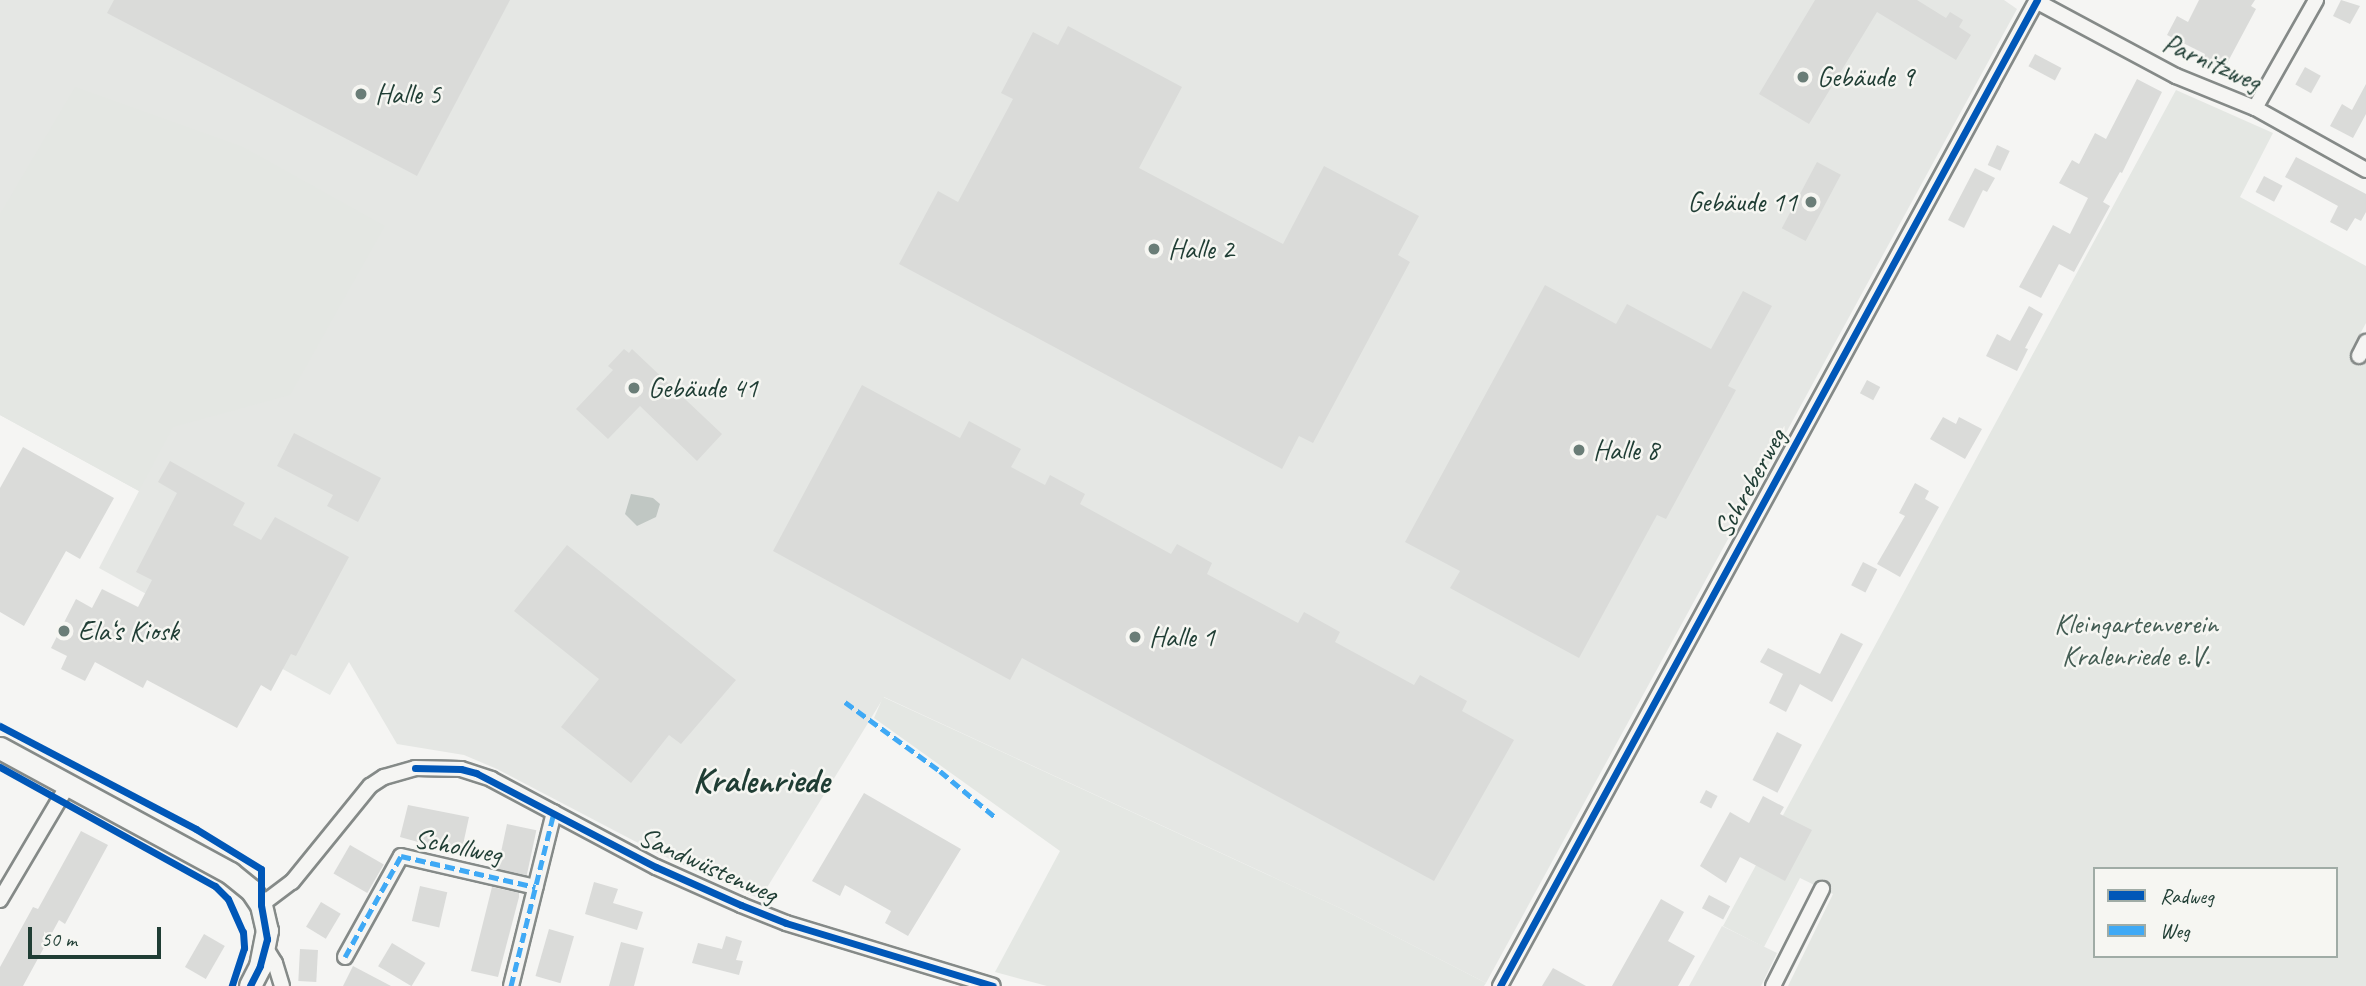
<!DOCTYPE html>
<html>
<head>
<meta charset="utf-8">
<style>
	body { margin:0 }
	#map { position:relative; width:2366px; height:986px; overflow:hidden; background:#f5f5f3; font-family:Caveat,sans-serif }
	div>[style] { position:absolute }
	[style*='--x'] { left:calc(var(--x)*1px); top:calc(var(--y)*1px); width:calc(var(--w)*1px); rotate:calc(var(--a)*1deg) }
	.built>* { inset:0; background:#e5e7e4 }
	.green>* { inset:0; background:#e4e7e3 }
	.water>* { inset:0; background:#c0c7c3 }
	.building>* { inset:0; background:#dadbd9; transform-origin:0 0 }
	.roads { filter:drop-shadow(2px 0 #858a88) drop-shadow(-2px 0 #858a88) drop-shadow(0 2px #858a88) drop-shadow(0 -2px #858a88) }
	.minor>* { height:14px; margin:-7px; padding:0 7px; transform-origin:7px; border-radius:7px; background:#f5f5f3 }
	.secondary>* { height:21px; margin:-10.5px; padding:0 10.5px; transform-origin:10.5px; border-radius:10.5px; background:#f5f5f3 }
	.quiet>* { height:5px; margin-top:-2.5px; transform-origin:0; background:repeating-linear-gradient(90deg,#3fa9f5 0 10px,transparent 0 15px) }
	.cycleway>* { height:7px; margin:-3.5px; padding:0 3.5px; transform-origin:3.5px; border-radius:3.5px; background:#0057b8 }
	.dots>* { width:19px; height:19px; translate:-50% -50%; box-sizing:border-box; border:4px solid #f6f6f2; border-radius:50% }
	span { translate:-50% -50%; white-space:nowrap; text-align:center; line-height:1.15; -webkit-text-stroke:5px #f6f6f2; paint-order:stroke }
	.street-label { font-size:28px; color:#1f3d34 }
	.poi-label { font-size:28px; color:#1f3d34 }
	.left { translate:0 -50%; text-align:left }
	.right { translate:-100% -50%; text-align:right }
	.park-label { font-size:28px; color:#445d54 }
	.district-label { font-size:35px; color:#1f3d34; font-weight:700 }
	.legend { position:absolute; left:2093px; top:867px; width:245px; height:91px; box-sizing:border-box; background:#f6f6f2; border:2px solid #a0aca6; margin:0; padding:9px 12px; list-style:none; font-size:21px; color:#1f3d34 }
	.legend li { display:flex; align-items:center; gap:14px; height:35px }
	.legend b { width:35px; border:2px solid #a0aca6 }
	.scale { position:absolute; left:28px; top:927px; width:133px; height:32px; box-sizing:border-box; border:4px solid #1f3d34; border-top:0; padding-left:9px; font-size:21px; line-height:24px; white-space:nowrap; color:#1f3d34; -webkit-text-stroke:5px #f6f6f2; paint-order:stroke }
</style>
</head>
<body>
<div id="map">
	<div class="built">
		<div style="clip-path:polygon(0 0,2004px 0,2017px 9px,1486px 983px,1342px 909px,884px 697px,760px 899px,663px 856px,497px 769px,464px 755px,397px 744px,349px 662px,330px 695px,99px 568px,139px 491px,0 415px)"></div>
		<div style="clip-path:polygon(1722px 926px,1777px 953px,1761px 986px,1689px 986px)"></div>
	</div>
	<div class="green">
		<div style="clip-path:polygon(75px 87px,243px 147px,385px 226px,290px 395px,173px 427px,139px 491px,0 415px,0 214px)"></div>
		<div style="clip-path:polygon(evenodd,2176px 90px,2273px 133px,2240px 197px,2366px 266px,2366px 323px,2353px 347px,2366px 354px,2366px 986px,1788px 986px,1833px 894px,1800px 878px,1764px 947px,1723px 926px,2176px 90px,2095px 869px,2336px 869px,2336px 956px,2095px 956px,2095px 869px)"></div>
		<div style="clip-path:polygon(883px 697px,1342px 909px,1486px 983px,1484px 986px,1047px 986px,995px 972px,1060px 851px,874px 718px)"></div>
	</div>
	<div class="water">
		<div style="clip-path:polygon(631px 494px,653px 498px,660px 504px,656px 517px,637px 526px,625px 514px)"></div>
	</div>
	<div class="building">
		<div style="clip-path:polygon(114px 0,510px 0,417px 176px,107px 13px)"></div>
		<div style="clip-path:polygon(1815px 0,1917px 0,1946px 18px,1950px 12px,1963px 20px,1959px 27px,1971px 35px,1956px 60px,1877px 12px,1809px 124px,1759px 94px)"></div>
		<div style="clip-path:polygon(2199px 0,2255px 0,2251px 6px,2256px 9px,2224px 69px,2203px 58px,2205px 54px,2167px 35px,2177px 16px,2188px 22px)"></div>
		<div style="clip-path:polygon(2341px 0,2360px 6px,2350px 24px,2333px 16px)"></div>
		<div style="clip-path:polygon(1068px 26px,1182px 87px,1139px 168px,1283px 244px,1324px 166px,1419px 216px,1398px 255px,1410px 262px,1313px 443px,1299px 436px,1282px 469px,899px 264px,938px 191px,958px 202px,1013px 99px,1001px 93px,1033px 32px,1058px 45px)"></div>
		<div style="left:2035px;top:54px;width:30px;height:14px;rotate:28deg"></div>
		<div style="left:2305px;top:67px;width:18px;height:20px;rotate:29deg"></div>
		<div style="clip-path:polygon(2137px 79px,2162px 92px,2122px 173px,2120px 172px,2103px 202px,2110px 206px,2074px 272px,2059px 264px,2041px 298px,2019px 287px,2053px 225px,2070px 234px,2088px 198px,2059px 183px,2072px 160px,2079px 164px,2095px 133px,2106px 139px)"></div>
		<div style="clip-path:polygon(2366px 84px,2366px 114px,2353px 138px,2330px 126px,2342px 104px,2352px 110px)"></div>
		<div style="left:1997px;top:145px;width:14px;height:22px;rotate:25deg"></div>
		<div style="clip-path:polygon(2296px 157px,2366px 194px,2366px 212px,2361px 221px,2355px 218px,2347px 231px,2330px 222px,2338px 206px,2285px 177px)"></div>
		<div style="left:1817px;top:162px;width:27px;height:75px;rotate:28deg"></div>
		<div style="clip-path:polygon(1975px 168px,1995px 178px,1987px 192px,1983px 190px,1964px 228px,1948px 220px)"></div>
		<div style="left:2264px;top:176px;width:21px;height:18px;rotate:28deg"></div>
		<div style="clip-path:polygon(1545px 285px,1616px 324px,1627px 304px,1711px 349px,1743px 291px,1772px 306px,1728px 386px,1736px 390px,1666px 519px,1657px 515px,1579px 658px,1450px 588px,1460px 571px,1405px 542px)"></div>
		<div style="clip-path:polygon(2029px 306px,2043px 314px,2025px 348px,2028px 349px,2017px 371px,1986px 356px,1997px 334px,2010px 341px)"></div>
		<div style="clip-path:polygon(624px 349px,629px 353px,632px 349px,722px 434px,697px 461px,640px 406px,608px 439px,576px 409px,613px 370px,608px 366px)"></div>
		<div style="left:1867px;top:380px;width:15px;height:15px;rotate:28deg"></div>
		<div style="clip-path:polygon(862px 385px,960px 438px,969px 421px,1021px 449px,1011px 467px,1045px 485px,1050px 475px,1085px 494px,1080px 504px,1171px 554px,1177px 544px,1212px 563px,1207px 574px,1298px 623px,1304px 612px,1340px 632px,1335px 642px,1414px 685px,1420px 675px,1467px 701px,1462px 711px,1514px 740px,1434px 881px,1022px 658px,1010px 680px,773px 551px)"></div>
		<div style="clip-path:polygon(1943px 417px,1956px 424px,1959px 417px,1982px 429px,1965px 459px,1930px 439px)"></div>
		<div style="clip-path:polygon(294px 433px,381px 478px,358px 522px,327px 506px,333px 495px,277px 466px)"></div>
		<div style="clip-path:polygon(23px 447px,114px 498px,80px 559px,66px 551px,24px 626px,0 612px,0 488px)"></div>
		<div style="clip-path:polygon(170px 461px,245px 503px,233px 525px,261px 540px,275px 517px,349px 557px,296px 656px,291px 654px,271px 691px,261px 685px,237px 728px,147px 680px,143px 688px,95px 662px,85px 681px,61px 669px,67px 656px,51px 648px,76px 599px,92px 608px,102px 589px,138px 607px,152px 580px,136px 572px,177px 493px,158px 482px)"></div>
		<div style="clip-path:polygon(1915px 483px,1929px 491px,1925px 499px,1939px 507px,1900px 577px,1877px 564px,1905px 516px,1899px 513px)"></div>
		<div style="clip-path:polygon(567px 545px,736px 680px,681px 744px,669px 735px,631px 783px,561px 727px,599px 679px,514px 611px)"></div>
		<div style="left:1863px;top:562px;width:16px;height:26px;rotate:27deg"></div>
		<div style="clip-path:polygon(1841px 633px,1863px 644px,1832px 702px,1800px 684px,1786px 712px,1769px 703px,1783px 674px,1760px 662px,1768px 648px,1820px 674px)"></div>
		<div style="left:1777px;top:732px;width:28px;height:54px;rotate:27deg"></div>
		<div style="left:1706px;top:790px;width:13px;height:14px;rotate:27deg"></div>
		<div style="clip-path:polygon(864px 793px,961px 849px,908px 936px,885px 923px,891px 911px,845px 885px,840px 896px,812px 881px)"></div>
		<div style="clip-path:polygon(1763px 796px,1784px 807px,1780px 814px,1812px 830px,1785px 881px,1740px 857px,1726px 883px,1700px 866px,1730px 812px,1749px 823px)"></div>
		<div style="clip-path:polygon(408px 805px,469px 817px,461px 854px,400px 837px)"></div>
		<div style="left:507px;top:824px;width:30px;height:46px;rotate:12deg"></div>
		<div style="clip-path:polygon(81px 831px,108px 845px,65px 924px,59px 920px,23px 986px,0 986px,0 967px,33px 907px,38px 909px)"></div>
		<div style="left:350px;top:845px;width:39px;height:33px;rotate:30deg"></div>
		<div style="clip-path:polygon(594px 882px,618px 889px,613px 903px,643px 912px,637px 930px,585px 914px)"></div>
		<div style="left:420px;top:886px;width:28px;height:36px;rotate:13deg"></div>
		<div style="clip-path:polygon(492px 887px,519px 893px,519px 897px,498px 977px,471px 971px)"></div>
		<div style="left:1709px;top:895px;width:24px;height:15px;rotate:28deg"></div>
		<div style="clip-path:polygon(1661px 899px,1684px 912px,1668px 941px,1695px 956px,1678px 986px,1612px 986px)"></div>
		<div style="left:321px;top:902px;width:23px;height:29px;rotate:31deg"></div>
		<div style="left:549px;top:929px;width:26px;height:49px;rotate:16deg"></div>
		<div style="left:204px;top:934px;width:24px;height:38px;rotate:30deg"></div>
		<div style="clip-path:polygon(726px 936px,742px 941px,736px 960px,743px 961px,739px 975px,692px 963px,698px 943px,722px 949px)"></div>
		<div style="clip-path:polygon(621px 942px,644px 948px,634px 986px,609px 986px)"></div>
		<div style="left:392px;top:943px;width:39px;height:27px;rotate:31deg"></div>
		<div style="left:300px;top:949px;width:18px;height:32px;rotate:3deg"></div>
		<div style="clip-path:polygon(353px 966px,391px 986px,343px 986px)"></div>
		<div style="clip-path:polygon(1553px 968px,1586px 986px,1542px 986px)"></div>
	</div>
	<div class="roads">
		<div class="minor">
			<div style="--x:2036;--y:1;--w:159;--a:28.2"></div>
			<div style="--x:2176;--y:76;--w:85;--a:22.1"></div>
			<div style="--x:2255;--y:108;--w:127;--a:29.2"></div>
			<div style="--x:2255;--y:108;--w:124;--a:-60.5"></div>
			<div style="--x:2359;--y:356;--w:16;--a:-63"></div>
			<div style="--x:0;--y:900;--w:134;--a:-59.4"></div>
			<div style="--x:261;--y:905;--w:39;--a:-37"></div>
			<div style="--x:292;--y:882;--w:124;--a:-50.9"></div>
			<div style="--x:370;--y:786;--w:17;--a:-33"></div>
			<div style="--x:384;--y:777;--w:32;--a:-16"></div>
			<div style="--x:415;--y:768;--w:46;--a:1.2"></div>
			<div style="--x:461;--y:769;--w:32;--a:18"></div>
			<div style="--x:491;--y:779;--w:187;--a:28.1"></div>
			<div style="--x:656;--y:867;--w:93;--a:24.1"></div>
			<div style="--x:741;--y:905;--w:48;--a:21.8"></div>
			<div style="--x:786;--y:923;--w:216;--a:16.9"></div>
			<div style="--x:265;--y:947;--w:19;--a:58"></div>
			<div style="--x:275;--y:963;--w:24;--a:73"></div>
			<div style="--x:345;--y:957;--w:115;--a:-61"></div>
			<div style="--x:401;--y:856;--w:138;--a:13"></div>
			<div style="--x:511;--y:986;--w:179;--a:-76.1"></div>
			<div style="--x:1500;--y:986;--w:1123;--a:-61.43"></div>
			<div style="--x:1773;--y:986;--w:109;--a:-63.2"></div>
		</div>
		<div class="secondary">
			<div style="--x:0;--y:748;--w:262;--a:28.5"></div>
			<div style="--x:230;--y:873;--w:27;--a:39"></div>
			<div style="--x:251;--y:890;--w:18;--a:56"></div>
			<div style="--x:261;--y:905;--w:26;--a:77"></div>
			<div style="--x:267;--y:930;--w:37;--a:101"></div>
			<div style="--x:260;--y:966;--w:22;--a:117"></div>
		</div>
	</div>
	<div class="quiet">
		<div style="--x:845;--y:702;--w:117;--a:36"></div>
		<div style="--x:940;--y:771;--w:72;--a:39.9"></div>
		<div style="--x:345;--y:957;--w:115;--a:-61"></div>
		<div style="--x:401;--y:856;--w:138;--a:13"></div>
		<div style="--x:511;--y:986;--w:179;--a:-76.1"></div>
	</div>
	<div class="cycleway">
		<div style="--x:0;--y:726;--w:221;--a:27.7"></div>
		<div style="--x:196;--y:829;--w:76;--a:31.6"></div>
		<div style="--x:261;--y:869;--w:36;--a:90"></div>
		<div style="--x:261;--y:905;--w:35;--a:80"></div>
		<div style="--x:267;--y:939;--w:28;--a:105"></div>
		<div style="--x:260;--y:966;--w:22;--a:117"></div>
		<div style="--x:0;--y:767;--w:246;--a:29"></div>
		<div style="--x:215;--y:886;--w:18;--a:45"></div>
		<div style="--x:228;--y:899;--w:36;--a:66"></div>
		<div style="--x:243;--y:932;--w:16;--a:86"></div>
		<div style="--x:244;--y:948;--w:40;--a:108"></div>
		<div style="--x:415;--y:768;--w:46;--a:1.2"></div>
		<div style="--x:461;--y:769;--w:16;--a:15"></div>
		<div style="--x:476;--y:773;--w:203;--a:27.6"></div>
		<div style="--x:656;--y:867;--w:93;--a:24.1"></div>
		<div style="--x:741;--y:905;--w:48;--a:21.8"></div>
		<div style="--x:786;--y:923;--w:216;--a:16.9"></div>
		<div style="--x:1500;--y:986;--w:1123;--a:-61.43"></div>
	</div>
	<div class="dots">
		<div style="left:1803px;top:77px;background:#6a7d77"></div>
		<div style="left:361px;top:94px;background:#6a7d77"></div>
		<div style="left:1811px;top:202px;background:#6a7d77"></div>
		<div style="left:1154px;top:249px;background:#6a7d77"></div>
		<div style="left:634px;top:388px;background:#6a7d77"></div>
		<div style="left:1579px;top:450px;background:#6a7d77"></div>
		<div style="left:64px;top:631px;background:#6a7d77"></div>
		<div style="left:1135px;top:637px;background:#6a7d77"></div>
	</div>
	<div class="street-label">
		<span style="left:2212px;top:62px;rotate:24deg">Parnitzweg</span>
		<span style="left:1750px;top:483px;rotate:-61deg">Schreberweg</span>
		<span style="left:458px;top:846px;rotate:11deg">Schollweg</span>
		<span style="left:708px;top:865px;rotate:24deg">Sandwüstenweg</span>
	</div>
	<div class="poi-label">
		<span class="left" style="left:1817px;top:77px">Gebäude 9</span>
		<span class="left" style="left:375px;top:94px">Halle 5</span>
		<span class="right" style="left:1797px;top:202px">Gebäude 11</span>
		<span class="left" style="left:1168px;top:249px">Halle 2</span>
		<span class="left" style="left:648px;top:388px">Gebäude 41</span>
		<span class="left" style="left:1593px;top:450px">Halle 8</span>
		<span class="left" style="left:78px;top:631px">Ela‘s Kiosk</span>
		<span class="left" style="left:1149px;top:637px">Halle 1</span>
	</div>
	<div class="park-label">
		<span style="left:2136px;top:640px">Kleingartenverein<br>Kralenriede e.V.</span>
	</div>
	<div class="district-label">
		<span style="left:761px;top:781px">Kralenriede</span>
	</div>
	<ul class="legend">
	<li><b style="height:9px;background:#0057b8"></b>Radweg</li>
	<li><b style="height:9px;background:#3fa9f5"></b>Weg</li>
	</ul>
	<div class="scale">50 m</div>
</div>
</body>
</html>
